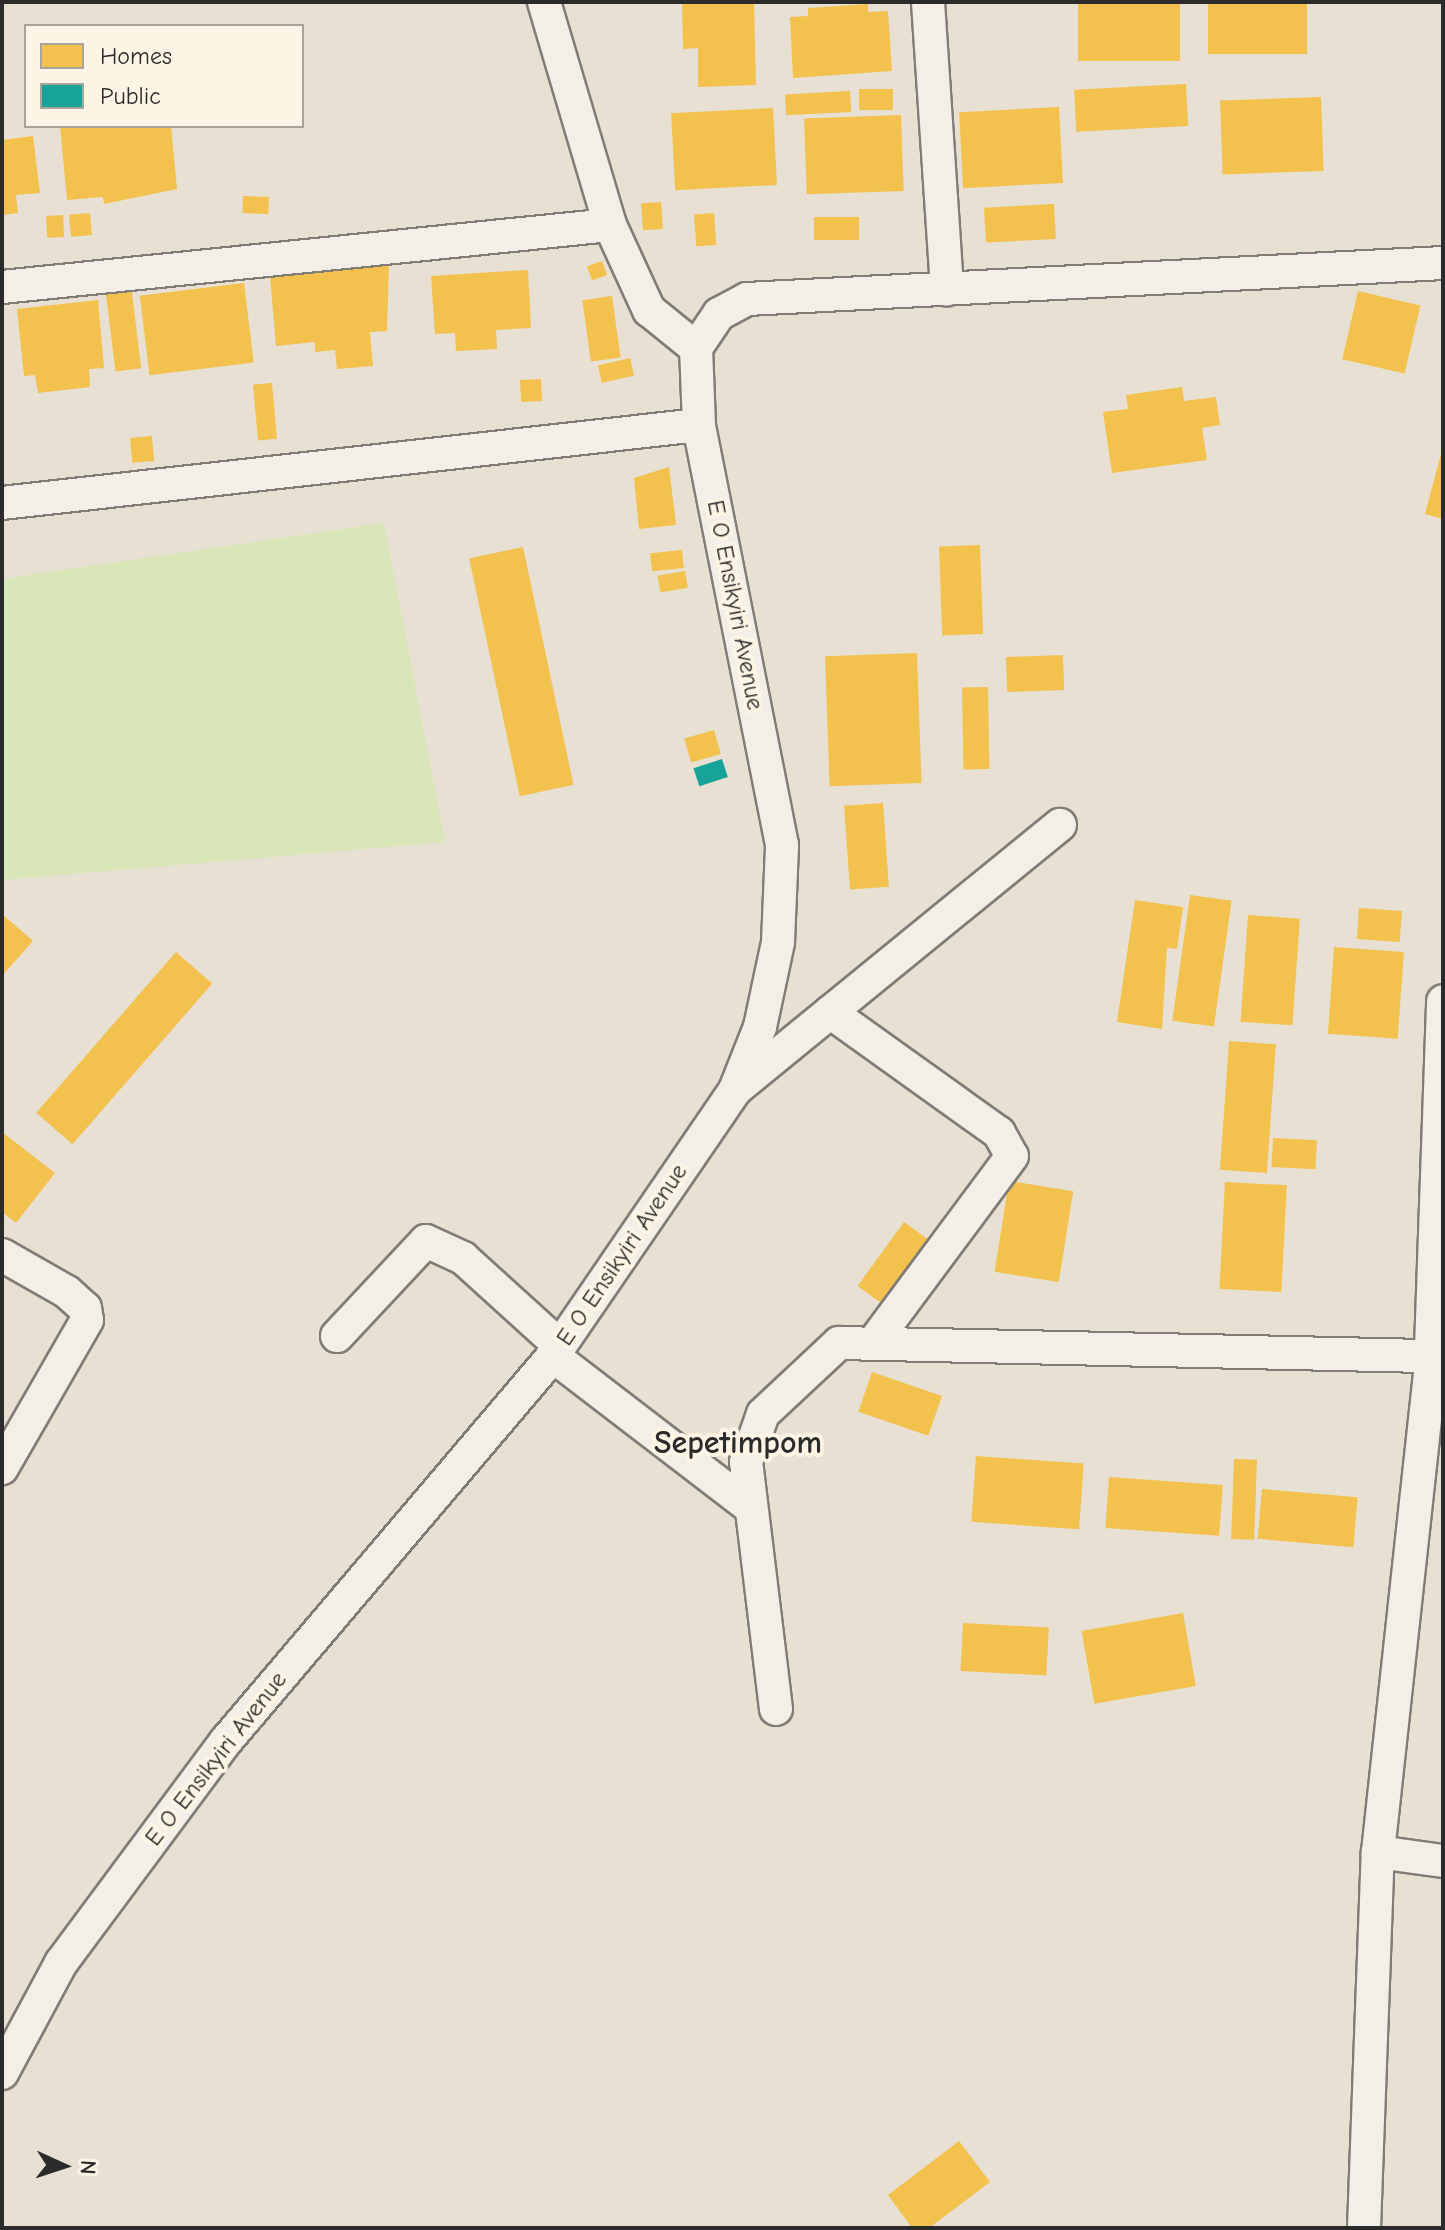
<!DOCTYPE html>
<html>
<head>
<meta charset="utf-8">
<style>
	body { margin:0 }
	#map { position:relative; width:1445px; height:2230px; overflow:hidden; background:#e8e0d2; font-family:"Comic Neue",sans-serif }
	div>[style] { position:absolute }
	[style*='--x'] { left:calc(var(--x)*1px); top:calc(var(--y)*1px); width:calc(var(--w)*1px); rotate:calc(var(--a)*1deg) }
	.green>* { inset:0; background:#d9e6b7 }
	.homes>* { inset:0; background:#f2c14e; transform-origin:0 0 }
	.public>* { inset:0; background:#17a398; transform-origin:0 0 }
	.roads { filter:drop-shadow(2px 0 #807c76) drop-shadow(-2px 0 #807c76) drop-shadow(0 2px #807c76) drop-shadow(0 -2px #807c76) }
	.street>* { height:32px; margin:-16px; padding:0 16px; transform-origin:16px; border-radius:16px; background:#f3efe8 }
	span { translate:-50% -50%; white-space:nowrap; text-align:center; line-height:1.15; -webkit-text-stroke:8px #fcf5e5; paint-order:stroke }
	.street-label { font-size:24px; color:#2b2b2b }
	.district-label { font-size:32px; color:#2b2b2b; font-weight:700 }
	.frame { position:absolute; inset:0; border:4px solid #2b2b2b; pointer-events:none }
	.legend { position:absolute; left:24px; top:24px; width:280px; height:104px; box-sizing:border-box; background:#fcf5e5; border:2px solid #a8a49b; margin:0; padding:10px 14px; list-style:none; font-size:24px; color:#2b2b2b }
	.legend li { display:flex; align-items:center; gap:16px; height:40px }
	.legend b { width:40px; border:2px solid #a8a49b }
	.north { position:absolute; left:24px; top:2126px; width:80px; height:80px; -webkit-text-stroke:6px #fcf5e5; paint-order:stroke; rotate:93deg; font-size:22px; font-weight:700; line-height:32px; text-align:center; color:#2b2b2b }
	.north::after { content:''; display:block; margin:auto; width:28px; height:36px; background:#2b2b2b; clip-path:polygon(50% 0,100% 100%,50% 72%,0 100%) }
</style>
</head>
<body>
<div id="map">
	<div class="green">
		<div style="clip-path:polygon(384px 523px,445px 842px,2px 880px,2px 579px)"></div>
	</div>
	<div class="homes">
		<div style="clip-path:polygon(682px 2px,754px 2px,756px 85px,698px 87px,698px 48px,683px 49px)"></div>
		<div style="left:1078px;top:2px;width:102px;height:59px"></div>
		<div style="left:1208px;top:2px;width:99px;height:52px"></div>
		<div style="clip-path:polygon(868px 4px,868px 12px,888px 11px,892px 71px,793px 78px,790px 17px,808px 16px,808px 8px)"></div>
		<div style="left:1186px;top:84px;width:42px;height:112px;rotate:87deg"></div>
		<div style="left:859px;top:89px;width:34px;height:21px"></div>
		<div style="left:850px;top:91px;width:21px;height:65px;rotate:87deg"></div>
		<div style="left:1321px;top:97px;width:74px;height:101px;rotate:88deg"></div>
		<div style="left:1059px;top:107px;width:76px;height:100px;rotate:87deg"></div>
		<div style="left:773px;top:108px;width:77px;height:102px;rotate:87deg"></div>
		<div style="left:901px;top:115px;width:76px;height:97px;rotate:88deg"></div>
		<div style="clip-path:polygon(60px 126px,171px 126px,177px 189px,104px 204px,103px 197px,67px 200px)"></div>
		<div style="clip-path:polygon(33px 136px,40px 193px,16px 195px,18px 213px,2px 215px,2px 140px)"></div>
		<div style="left:243px;top:196px;width:26px;height:17px;rotate:2deg"></div>
		<div style="left:661px;top:202px;width:27px;height:20px;rotate:86deg"></div>
		<div style="left:1054px;top:204px;width:35px;height:70px;rotate:87deg"></div>
		<div style="left:90px;top:213px;width:22px;height:21px;rotate:85deg"></div>
		<div style="left:714px;top:213px;width:32px;height:20px;rotate:86deg"></div>
		<div style="left:63px;top:215px;width:22px;height:17px;rotate:87deg"></div>
		<div style="left:814px;top:217px;width:45px;height:23px"></div>
		<div style="left:602px;top:261px;width:15px;height:16px;rotate:70deg"></div>
		<div style="clip-path:polygon(389px 264px,387px 331px,370px 332px,373px 366px,337px 369px,335px 350px,315px 352px,315px 342px,276px 346px,270px 275px)"></div>
		<div style="clip-path:polygon(528px 270px,531px 328px,496px 330px,497px 349px,456px 351px,455px 333px,435px 334px,431px 276px)"></div>
		<div style="left:244px;top:283px;width:80px;height:105px;rotate:83deg"></div>
		<div style="left:131px;top:285px;width:84px;height:26px;rotate:83deg"></div>
		<div style="left:1358px;top:291px;width:64px;height:70px;rotate:13deg"></div>
		<div style="left:612px;top:296px;width:62px;height:30px;rotate:82deg"></div>
		<div style="clip-path:polygon(98px 300px,104px 368px,89px 369px,90px 387px,38px 393px,35px 375px,24px 376px,17px 309px)"></div>
		<div style="left:630px;top:358px;width:18px;height:33px;rotate:77deg"></div>
		<div style="left:541px;top:379px;width:22px;height:21px;rotate:87deg"></div>
		<div style="left:272px;top:383px;width:56px;height:19px;rotate:85deg"></div>
		<div style="clip-path:polygon(1182px 387px,1184px 401px,1216px 397px,1220px 425px,1202px 428px,1207px 460px,1112px 473px,1103px 412px,1128px 409px,1126px 395px)"></div>
		<div style="left:152px;top:436px;width:25px;height:22px;rotate:85deg"></div>
		<div style="clip-path:polygon(1442px 450px,1443px 450px,1443px 519px,1425px 514px)"></div>
		<div style="clip-path:polygon(669px 467px,676px 525px,639px 529px,634px 478px)"></div>
		<div style="left:980px;top:545px;width:89px;height:41px;rotate:88deg"></div>
		<div style="left:523px;top:547px;width:243px;height:55px;rotate:78deg"></div>
		<div style="left:682px;top:550px;width:18px;height:32px;rotate:84deg"></div>
		<div style="left:685px;top:571px;width:17px;height:28px;rotate:80deg"></div>
		<div style="left:917px;top:653px;width:130px;height:92px;rotate:88deg"></div>
		<div style="left:1063px;top:655px;width:35px;height:57px;rotate:88deg"></div>
		<div style="left:988px;top:687px;width:82px;height:26px;rotate:89deg"></div>
		<div style="left:714px;top:730px;width:25px;height:31px;rotate:74deg"></div>
		<div style="left:883px;top:803px;width:84px;height:39px;rotate:86deg"></div>
		<div style="left:1190px;top:895px;width:42px;height:127px;rotate:8deg"></div>
		<div style="clip-path:polygon(1135px 900px,1183px 907px,1177px 949px,1167px 948px,1162px 1029px,1117px 1022px)"></div>
		<div style="left:1359px;top:908px;width:43px;height:31px;rotate:4deg"></div>
		<div style="clip-path:polygon(2px 914px,33px 941px,2px 976px)"></div>
		<div style="left:1248px;top:915px;width:52px;height:107px;rotate:4deg"></div>
		<div style="left:1334px;top:947px;width:70px;height:87px;rotate:4deg"></div>
		<div style="left:176px;top:952px;width:48px;height:213px;rotate:41deg"></div>
		<div style="left:1229px;top:1041px;width:47px;height:129px;rotate:4deg"></div>
		<div style="clip-path:polygon(2px 1132px,55px 1173px,16px 1223px,2px 1212px)"></div>
		<div style="left:1273px;top:1138px;width:44px;height:29px;rotate:3deg"></div>
		<div style="left:1009px;top:1181px;width:65px;height:92px;rotate:9deg"></div>
		<div style="left:1225px;top:1182px;width:62px;height:107px;rotate:3deg"></div>
		<div style="left:904px;top:1222px;width:41px;height:79px;rotate:36deg"></div>
		<div style="left:872px;top:1372px;width:74px;height:42px;rotate:19deg"></div>
		<div style="left:976px;top:1456px;width:108px;height:66px;rotate:4deg"></div>
		<div style="left:1234px;top:1459px;width:23px;height:80px;rotate:2deg"></div>
		<div style="left:1109px;top:1477px;width:114px;height:51px;rotate:4deg"></div>
		<div style="left:1262px;top:1489px;width:96px;height:50px;rotate:5deg"></div>
		<div style="left:1183px;top:1613px;width:74px;height:103px;rotate:80deg"></div>
		<div style="left:963px;top:1623px;width:86px;height:48px;rotate:3deg"></div>
		<div style="clip-path:polygon(959px 2141px,990px 2182px,929px 2228px,912px 2228px,888px 2195px)"></div>
	</div>
	<div class="public">
		<div style="left:722px;top:759px;width:19px;height:30px;rotate:72deg"></div>
	</div>
	<div class="roads">
		<div class="street">
			<div style="--x:544;--y:2;--w:233;--a:73.5"></div>
			<div style="--x:610;--y:225;--w:94;--a:65.4"></div>
			<div style="--x:649;--y:310;--w:60;--a:39"></div>
			<div style="--x:928;--y:2;--w:288;--a:86.2"></div>
			<div style="--x:2;--y:287;--w:611;--a:-5.82"></div>
			<div style="--x:2;--y:503;--w:701;--a:-6.39"></div>
			<div style="--x:830;--y:1012;--w:208;--a:35.6"></div>
			<div style="--x:999;--y:1133;--w:26;--a:61"></div>
			<div style="--x:1012;--y:1156;--w:228;--a:126.6"></div>
			<div style="--x:736;--y:1089;--w:418;--a:-39.2"></div>
			<div style="--x:2;--y:1255;--w:75;--a:29.6"></div>
			<div style="--x:67;--y:1292;--w:24;--a:42"></div>
			<div style="--x:85;--y:1308;--w:12;--a:81"></div>
			<div style="--x:87;--y:1320;--w:171;--a:119.9"></div>
			<div style="--x:337;--y:1336;--w:130;--a:-46.9"></div>
			<div style="--x:426;--y:1241;--w:41;--a:24.7"></div>
			<div style="--x:463;--y:1258;--w:131;--a:42.2"></div>
			<div style="--x:553;--y:1356;--w:243;--a:37.5"></div>
			<div style="--x:776;--y:1709;--w:249;--a:-96.9"></div>
			<div style="--x:746;--y:1462;--w:51;--a:-70.5"></div>
			<div style="--x:763;--y:1414;--w:104;--a:-43.1"></div>
			<div style="--x:839;--y:1343;--w:588;--a:1.27"></div>
			<div style="--x:1378;--y:1852;--w:66;--a:7.9"></div>
			<div style="--x:2;--y:2073;--w:125;--a:-61.8"></div>
			<div style="--x:61;--y:1963;--w:277;--a:-53.4"></div>
			<div style="--x:226;--y:1741;--w:505;--a:-49.66"></div>
			<div style="--x:553;--y:1356;--w:322;--a:-55.6"></div>
			<div style="--x:735;--y:1090;--w:68;--a:-68.4"></div>
			<div style="--x:760;--y:1027;--w:87;--a:-78"></div>
			<div style="--x:778;--y:942;--w:97;--a:-87.6"></div>
			<div style="--x:782;--y:845;--w:428;--a:-101.2"></div>
			<div style="--x:699;--y:425;--w:77;--a:-92.2"></div>
			<div style="--x:696;--y:348;--w:41;--a:-55.9"></div>
			<div style="--x:719;--y:314;--w:32;--a:-28"></div>
			<div style="--x:747;--y:299;--w:697;--a:-2.96"></div>
			<div style="--x:1364;--y:2228;--w:376;--a:-87.9"></div>
			<div style="--x:1378;--y:1852;--w:478;--a:-83.8"></div>
			<div style="--x:1430;--y:1377;--w:376;--a:-88"></div>
		</div>
	</div>
	<div class="street-label">
		<span style="left:735px;top:605px;rotate:79deg">E O Ensikyiri Avenue</span>
		<span style="left:622px;top:1255px;rotate:-56deg">E O Ensikyiri Avenue</span>
		<span style="left:216px;top:1759px;rotate:-52deg">E O Ensikyiri Avenue</span>
	</div>
	<div class="district-label">
		<span style="left:738px;top:1443px">Sepetimpom</span>
	</div>
	<div class="frame"></div>
	<ul class="legend">
	<li><b style="height:22px;background:#f2c14e"></b>Homes</li>
	<li><b style="height:22px;background:#17a398"></b>Public</li>
	</ul>
	<div class="north">N</div>
</div>
</body>
</html>
